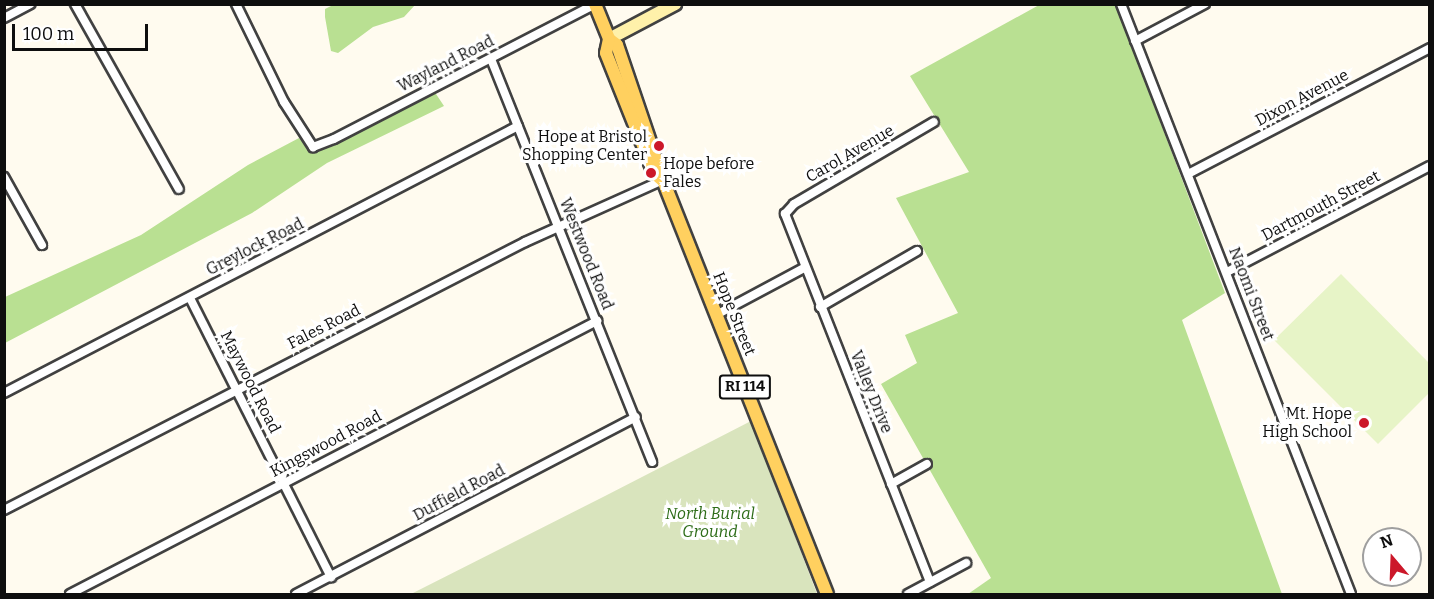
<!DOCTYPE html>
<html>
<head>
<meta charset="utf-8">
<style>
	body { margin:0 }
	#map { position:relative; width:1434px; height:599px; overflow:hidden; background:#fffbef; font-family:Bitter,serif }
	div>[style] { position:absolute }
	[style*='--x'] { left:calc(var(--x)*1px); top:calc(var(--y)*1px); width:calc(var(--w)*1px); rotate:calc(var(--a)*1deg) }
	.forest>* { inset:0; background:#b9e092 }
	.cemetery>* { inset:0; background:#d9e4bd }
	.pitch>* { inset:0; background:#e7f4c7 }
	.roads { filter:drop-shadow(2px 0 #414141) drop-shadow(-2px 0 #414141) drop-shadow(0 2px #414141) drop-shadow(0 -2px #414141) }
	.street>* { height:8px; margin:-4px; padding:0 4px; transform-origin:4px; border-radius:4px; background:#fff }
	.secondary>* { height:12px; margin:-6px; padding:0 6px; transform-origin:6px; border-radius:6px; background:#fff1aa }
	.primary>* { height:12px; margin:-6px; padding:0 6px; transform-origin:6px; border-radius:6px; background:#ffd05f }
	.dots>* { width:16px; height:16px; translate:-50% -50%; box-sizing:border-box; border:3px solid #fff; border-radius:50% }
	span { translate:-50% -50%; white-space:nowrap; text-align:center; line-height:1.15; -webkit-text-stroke:6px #fff; paint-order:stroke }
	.shield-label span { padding:2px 4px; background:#fff; border:2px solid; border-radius:4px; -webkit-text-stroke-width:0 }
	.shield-label { font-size:15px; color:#0e0e0e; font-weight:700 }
	.street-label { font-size:16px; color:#0e0e0e }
	.poi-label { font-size:16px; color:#0e0e0e }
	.right { translate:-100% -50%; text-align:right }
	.left { translate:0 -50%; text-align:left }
	.park-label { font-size:16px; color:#2d6c18; font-style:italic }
	.frame { position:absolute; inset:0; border:6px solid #0e0e0e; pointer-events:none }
	.north { position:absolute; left:1362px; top:527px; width:60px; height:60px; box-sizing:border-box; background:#fff; border:2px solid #9f9f9f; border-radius:50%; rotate:341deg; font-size:16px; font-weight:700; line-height:24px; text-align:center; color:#0e0e0e }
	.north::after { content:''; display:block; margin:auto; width:21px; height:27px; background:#cc182a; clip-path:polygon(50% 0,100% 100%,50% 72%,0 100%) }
	.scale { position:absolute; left:12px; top:24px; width:136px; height:27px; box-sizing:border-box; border:3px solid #0e0e0e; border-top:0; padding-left:8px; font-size:18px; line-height:21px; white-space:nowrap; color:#0e0e0e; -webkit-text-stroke:4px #fff; paint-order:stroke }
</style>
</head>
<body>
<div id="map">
	<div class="forest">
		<div style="clip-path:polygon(333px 5px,333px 4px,415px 5px,404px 17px,373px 27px,338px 53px,331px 51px,325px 17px,325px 9px)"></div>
		<div style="clip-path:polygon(1039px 5px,1116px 5px,1225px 293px,1182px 320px,1282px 594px,968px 594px,991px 578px,881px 384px,917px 363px,905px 335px,958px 313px,896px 198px,969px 172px,910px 76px)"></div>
		<div style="clip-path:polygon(434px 91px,444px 106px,327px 163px,252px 213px,5px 343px,5px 297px,141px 235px,248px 165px,299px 138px,312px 152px)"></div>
	</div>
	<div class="cemetery">
		<div style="clip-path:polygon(751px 421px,817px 594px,411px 594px,605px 496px)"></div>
	</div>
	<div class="pitch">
		<div style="clip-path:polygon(1341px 274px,1429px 363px,1429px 393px,1378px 444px,1274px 340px)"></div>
	</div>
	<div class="roads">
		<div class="street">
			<div style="--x:75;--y:4;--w:212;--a:60.7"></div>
			<div style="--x:236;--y:4;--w:109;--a:63.9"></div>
			<div style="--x:284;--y:102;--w:54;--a:57.2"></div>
			<div style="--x:313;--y:147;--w:22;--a:-21"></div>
			<div style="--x:334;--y:139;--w:294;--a:-27.3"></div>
			<div style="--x:1121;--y:4;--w:633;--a:68.7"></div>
			<div style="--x:4;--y:18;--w:30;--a:-28"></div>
			<div style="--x:1135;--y:41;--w:79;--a:-27.9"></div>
			<div style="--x:491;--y:59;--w:434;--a:68.2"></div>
			<div style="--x:1188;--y:174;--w:273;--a:-27.5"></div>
			<div style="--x:4;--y:177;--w:78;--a:60.8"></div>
			<div style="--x:1227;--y:272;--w:229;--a:-27.6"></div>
			<div style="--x:190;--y:298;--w:313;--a:63.2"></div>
			<div style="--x:820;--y:307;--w:112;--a:-30"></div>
			<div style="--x:716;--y:315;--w:100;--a:-28.1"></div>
			<div style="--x:4;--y:393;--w:579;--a:-27.45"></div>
			<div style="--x:891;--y:484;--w:41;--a:-29.1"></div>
			<div style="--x:4;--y:510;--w:586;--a:-27.22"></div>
			<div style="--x:525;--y:242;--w:151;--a:-24.2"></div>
			<div style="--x:930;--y:582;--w:396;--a:-111.5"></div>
			<div style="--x:785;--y:214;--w:13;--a:-48"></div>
			<div style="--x:794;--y:204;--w:162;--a:-30.4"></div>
			<div style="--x:70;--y:594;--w:594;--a:-27.39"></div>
			<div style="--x:296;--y:594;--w:383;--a:-27.5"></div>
			<div style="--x:908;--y:594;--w:66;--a:-28.1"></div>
		</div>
		<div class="secondary">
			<div style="--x:609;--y:39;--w:75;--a:-27.9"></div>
		</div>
		<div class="primary">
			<div style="--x:595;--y:4;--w:38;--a:68"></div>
			<div style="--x:609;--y:39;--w:10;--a:37"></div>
			<div style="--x:617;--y:45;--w:143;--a:71.2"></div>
			<div style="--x:663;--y:180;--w:445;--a:68.4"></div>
			<div style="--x:609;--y:39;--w:14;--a:102"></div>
			<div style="--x:606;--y:53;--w:129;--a:68.2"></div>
			<div style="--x:654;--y:173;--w:11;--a:41"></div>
		</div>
	</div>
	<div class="dots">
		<div style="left:659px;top:146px;background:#cc182a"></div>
		<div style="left:651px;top:173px;background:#cc182a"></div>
		<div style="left:1364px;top:423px;background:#cc182a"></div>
	</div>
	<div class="shield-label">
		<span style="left:745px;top:387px">RI 114</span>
	</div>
	<div class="street-label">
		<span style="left:446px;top:64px;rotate:-27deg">Wayland Road</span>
		<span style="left:1302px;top:98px;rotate:-28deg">Dixon Avenue</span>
		<span style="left:850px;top:154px;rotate:-30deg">Carol Avenue</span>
		<span style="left:1321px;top:206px;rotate:-28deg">Dartmouth Street</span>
		<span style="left:255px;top:247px;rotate:-27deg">Greylock Road</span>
		<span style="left:586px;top:254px;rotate:68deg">Westwood Road</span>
		<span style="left:1251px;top:294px;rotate:69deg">Naomi Street</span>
		<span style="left:734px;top:314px;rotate:68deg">Hope Street</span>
		<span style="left:324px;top:327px;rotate:-27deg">Fales Road</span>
		<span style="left:250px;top:382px;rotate:63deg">Maywood Road</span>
		<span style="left:871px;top:392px;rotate:68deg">Valley Drive</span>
		<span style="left:326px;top:444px;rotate:-28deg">Kingswood Road</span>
		<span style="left:459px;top:493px;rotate:-28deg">Duffield Road</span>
	</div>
	<div class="poi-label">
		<span class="right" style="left:647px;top:146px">Hope at Bristol<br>Shopping Center</span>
		<span class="left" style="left:663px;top:173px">Hope before<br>Fales</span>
		<span class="right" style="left:1352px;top:423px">Mt. Hope<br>High School</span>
	</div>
	<div class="park-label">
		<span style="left:710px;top:523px">North Burial<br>Ground</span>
	</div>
	<div class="frame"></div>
	<div class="north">N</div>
	<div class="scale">100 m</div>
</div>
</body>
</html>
